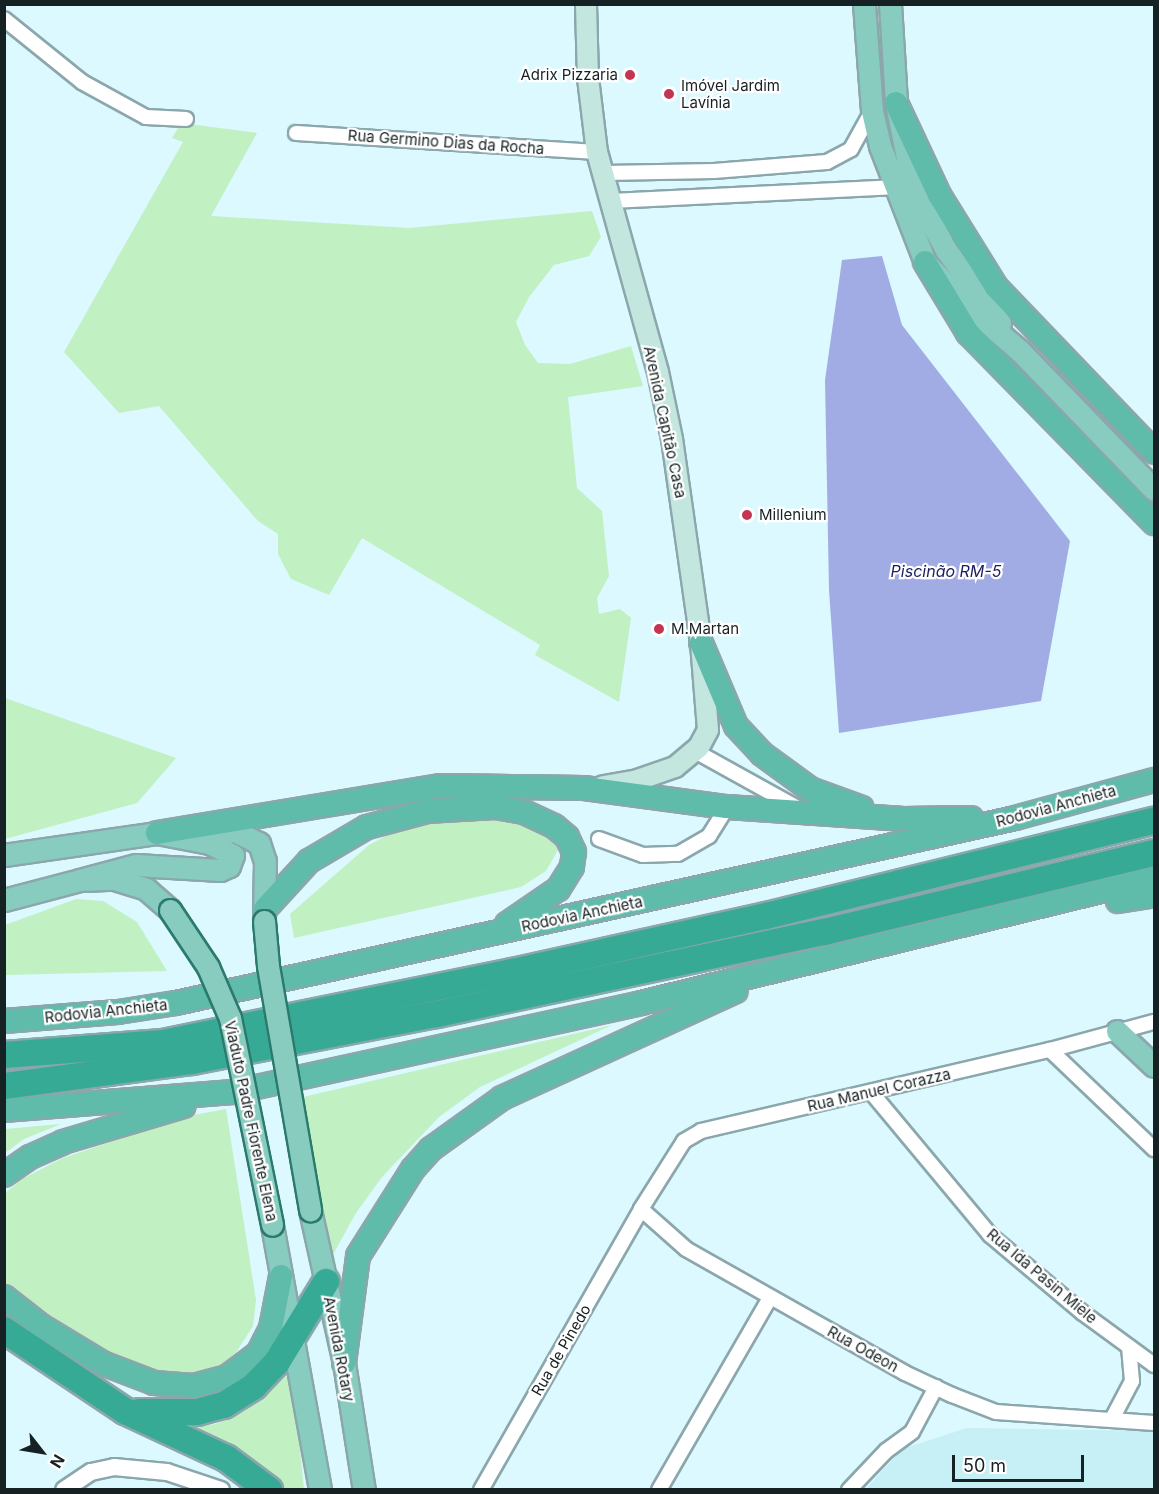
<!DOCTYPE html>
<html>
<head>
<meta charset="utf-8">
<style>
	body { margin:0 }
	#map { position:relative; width:1159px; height:1494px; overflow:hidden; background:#dbf9ff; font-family:Inter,sans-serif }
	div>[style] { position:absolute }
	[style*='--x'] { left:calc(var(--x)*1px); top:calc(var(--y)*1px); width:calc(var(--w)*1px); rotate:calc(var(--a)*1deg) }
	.built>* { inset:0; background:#c7eff6 }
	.green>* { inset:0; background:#c1f0c2 }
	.water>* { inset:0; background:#a1ace5 }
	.roads { filter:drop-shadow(2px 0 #8ba7ac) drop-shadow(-2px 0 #8ba7ac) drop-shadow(0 2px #8ba7ac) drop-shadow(0 -2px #8ba7ac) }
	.minor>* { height:14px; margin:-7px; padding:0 7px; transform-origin:7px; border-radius:7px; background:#fff }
	.tertiary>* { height:16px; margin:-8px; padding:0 8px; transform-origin:8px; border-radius:8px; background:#fff }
	.secondary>* { height:20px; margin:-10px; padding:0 10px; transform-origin:10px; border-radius:10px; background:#c3e6df }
	.primary>* { height:21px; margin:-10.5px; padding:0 10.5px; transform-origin:10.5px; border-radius:10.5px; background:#87ccbf }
	.trunk>* { height:22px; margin:-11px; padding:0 11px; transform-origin:11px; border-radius:11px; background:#5fbbaa }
	.motorway>* { height:26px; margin:-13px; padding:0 13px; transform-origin:13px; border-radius:13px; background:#37aa95 }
	.bridges { filter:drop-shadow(2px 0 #2b7a6d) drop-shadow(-2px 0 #2b7a6d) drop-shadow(0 2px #2b7a6d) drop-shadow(0 -2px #2b7a6d) }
	.primary-bridge>* { height:21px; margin:-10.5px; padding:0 10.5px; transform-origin:10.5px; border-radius:10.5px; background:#87ccbf }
	.dots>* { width:16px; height:16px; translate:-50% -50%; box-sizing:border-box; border:3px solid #fff; border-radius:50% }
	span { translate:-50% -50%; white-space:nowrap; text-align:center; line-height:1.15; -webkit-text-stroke:4.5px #fff; paint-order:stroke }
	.poi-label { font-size:15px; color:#162123 }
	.right { translate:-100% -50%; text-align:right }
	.left { translate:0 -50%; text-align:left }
	.street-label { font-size:15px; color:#162123 }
	.water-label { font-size:16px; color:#1d1f60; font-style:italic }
	.frame { position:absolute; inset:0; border:6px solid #162123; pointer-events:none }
	.north { position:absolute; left:12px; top:1422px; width:60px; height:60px; -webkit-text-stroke:4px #fff; paint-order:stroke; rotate:121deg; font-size:16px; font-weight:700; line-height:24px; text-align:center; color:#162123 }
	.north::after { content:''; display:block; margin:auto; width:21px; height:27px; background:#162123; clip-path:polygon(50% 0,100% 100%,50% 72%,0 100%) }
	.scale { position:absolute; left:952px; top:1455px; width:132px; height:27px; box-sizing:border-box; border:3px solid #162123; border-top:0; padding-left:8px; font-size:18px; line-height:21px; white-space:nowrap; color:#162123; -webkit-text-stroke:4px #fff; paint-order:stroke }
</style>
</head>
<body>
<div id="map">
	<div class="built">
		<div style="clip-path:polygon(967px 1428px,1154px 1431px,1154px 1489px,866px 1489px,902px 1449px)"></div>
	</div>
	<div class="green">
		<div style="clip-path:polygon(181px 123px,257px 133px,211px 216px,409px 228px,592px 211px,601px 237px,589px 256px,554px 265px,529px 297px,516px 322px,525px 345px,538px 363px,570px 364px,631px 346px,643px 386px,568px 397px,577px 488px,602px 511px,609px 576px,597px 598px,599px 614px,620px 609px,631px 618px,619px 702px,535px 655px,540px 645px,362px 538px,329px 595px,291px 579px,278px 554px,278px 534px,258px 521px,159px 406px,119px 413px,64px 352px,183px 142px,172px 138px)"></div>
		<div style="clip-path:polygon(5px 698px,176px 758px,137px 803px,5px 839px)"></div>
		<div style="clip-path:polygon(497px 812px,554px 834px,559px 848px,546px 871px,521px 887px,294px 938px,290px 914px,369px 845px,413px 821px)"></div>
		<div style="clip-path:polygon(76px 899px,103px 901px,137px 922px,167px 971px,5px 975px,5px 925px)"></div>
		<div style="clip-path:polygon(612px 1025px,480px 1087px,439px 1117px,382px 1177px,356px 1213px,330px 1260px,303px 1097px)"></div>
		<div style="clip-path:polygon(226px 1109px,256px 1300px,253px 1326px,237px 1351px,222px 1365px,199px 1377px,163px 1380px,108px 1361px,5px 1290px,4px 1194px,22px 1179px,63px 1158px,188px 1116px)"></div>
		<div style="clip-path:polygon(61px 1124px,24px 1139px,5px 1153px,5px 1129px)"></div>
		<div style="clip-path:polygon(292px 1372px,304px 1489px,285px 1489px,250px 1460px,182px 1428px,216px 1424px,245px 1411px)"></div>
	</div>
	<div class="water">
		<div style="clip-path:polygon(882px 256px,902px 325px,1070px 541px,1041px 701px,839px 733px,829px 590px,825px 380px,842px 260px)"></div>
	</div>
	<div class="roads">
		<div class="minor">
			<div style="--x:4;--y:19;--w:100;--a:38.9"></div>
			<div style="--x:82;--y:82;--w:73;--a:28.7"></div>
			<div style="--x:146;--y:117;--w:40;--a:2.9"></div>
			<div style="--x:296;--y:133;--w:302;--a:3.6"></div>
			<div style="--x:605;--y:173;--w:109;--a:-1.1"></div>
			<div style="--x:714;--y:171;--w:113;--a:-4.6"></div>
			<div style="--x:827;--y:162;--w:27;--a:-28"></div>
			<div style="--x:851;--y:149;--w:43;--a:-61.1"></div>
			<div style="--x:611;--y:201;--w:282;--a:-2.8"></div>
			<div style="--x:695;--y:751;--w:118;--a:29"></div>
			<div style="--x:599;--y:839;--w:47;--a:20"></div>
			<div style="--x:643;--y:855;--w:35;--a:-2"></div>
			<div style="--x:678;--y:854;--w:36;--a:-30"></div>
			<div style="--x:709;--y:836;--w:34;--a:-58"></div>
			<div style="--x:1050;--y:1050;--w:144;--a:43.6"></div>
			<div style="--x:871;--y:1092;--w:186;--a:50.2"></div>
			<div style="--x:990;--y:1235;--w:121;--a:40"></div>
			<div style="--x:1083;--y:1313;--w:88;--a:36.2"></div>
			<div style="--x:641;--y:1209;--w:60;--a:41.6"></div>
			<div style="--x:686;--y:1249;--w:252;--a:29.5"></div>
			<div style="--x:905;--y:1373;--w:52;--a:25.1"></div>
			<div style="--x:952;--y:1395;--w:47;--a:21.1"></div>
			<div style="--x:996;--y:1412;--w:158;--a:4"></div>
			<div style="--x:1112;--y:1419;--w:43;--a:-62.2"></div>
			<div style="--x:1132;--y:1381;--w:34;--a:-95"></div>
			<div style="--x:481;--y:1490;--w:323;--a:-60.3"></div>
			<div style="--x:641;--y:1209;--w:80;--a:-57.7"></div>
			<div style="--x:684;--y:1141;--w:20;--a:-30"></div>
			<div style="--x:701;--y:1131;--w:358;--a:-13.1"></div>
			<div style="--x:1050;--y:1050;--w:108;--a:-15.1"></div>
			<div style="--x:659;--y:1490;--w:222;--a:-60"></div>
			<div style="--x:849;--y:1490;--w:54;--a:-46.5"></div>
			<div style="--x:886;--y:1451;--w:32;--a:-36"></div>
			<div style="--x:912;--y:1432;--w:51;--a:-61.9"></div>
		</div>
		<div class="tertiary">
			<div style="--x:64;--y:1490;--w:32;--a:-34"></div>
			<div style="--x:91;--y:1472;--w:24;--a:-12"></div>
			<div style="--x:114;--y:1467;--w:53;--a:5.4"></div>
			<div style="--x:167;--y:1472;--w:57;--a:18.4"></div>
		</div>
		<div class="secondary">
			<div style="--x:586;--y:4;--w:74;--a:88.5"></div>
			<div style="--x:588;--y:78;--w:75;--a:83.1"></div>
			<div style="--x:597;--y:152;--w:228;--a:74.5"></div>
			<div style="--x:658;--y:372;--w:68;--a:78.2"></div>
			<div style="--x:672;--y:439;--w:206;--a:81.9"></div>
			<div style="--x:701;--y:643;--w:87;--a:85.4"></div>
			<div style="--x:708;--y:730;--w:19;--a:118"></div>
			<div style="--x:699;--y:747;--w:31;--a:140"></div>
			<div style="--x:675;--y:767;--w:39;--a:161"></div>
			<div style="--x:638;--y:780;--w:36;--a:170"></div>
		</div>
		<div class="primary">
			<div style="--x:864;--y:4;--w:107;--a:85.7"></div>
			<div style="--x:872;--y:111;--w:36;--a:77"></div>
			<div style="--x:880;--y:146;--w:124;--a:68.8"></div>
			<div style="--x:925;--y:262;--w:57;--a:46.4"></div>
			<div style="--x:964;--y:303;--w:74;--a:40.6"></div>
			<div style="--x:1020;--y:351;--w:193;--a:46"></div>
			<div style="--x:890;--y:4;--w:99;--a:86.5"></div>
			<div style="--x:896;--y:103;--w:87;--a:78.7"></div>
			<div style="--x:913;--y:188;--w:70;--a:62"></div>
			<div style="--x:946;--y:250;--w:91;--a:53.5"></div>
			<div style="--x:209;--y:835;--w:26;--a:-9"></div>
			<div style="--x:235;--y:831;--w:27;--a:27"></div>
			<div style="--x:259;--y:843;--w:19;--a:72"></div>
			<div style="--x:265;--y:861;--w:60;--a:91"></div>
			<div style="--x:4;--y:855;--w:155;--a:-8.2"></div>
			<div style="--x:157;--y:833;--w:53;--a:10.9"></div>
			<div style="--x:209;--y:843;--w:27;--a:27"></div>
			<div style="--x:233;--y:855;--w:12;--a:110"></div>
			<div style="--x:229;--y:866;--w:10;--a:156"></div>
			<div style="--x:220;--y:870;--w:84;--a:-176.6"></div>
			<div style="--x:136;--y:865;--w:58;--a:165"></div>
			<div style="--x:4;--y:900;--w:79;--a:-14.7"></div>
			<div style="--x:80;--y:880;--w:34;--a:-2"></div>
			<div style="--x:114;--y:879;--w:34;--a:17"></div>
			<div style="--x:146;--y:889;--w:32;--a:41"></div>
			<div style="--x:1117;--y:1031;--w:51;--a:43.4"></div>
			<div style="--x:310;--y:1210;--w:157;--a:77.5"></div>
			<div style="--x:344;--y:1363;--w:129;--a:81.1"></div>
			<div style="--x:272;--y:1225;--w:269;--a:79.7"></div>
		</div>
		<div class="trunk">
			<div style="--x:896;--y:103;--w:102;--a:64.9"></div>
			<div style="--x:939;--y:195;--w:108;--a:58.2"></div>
			<div style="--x:996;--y:287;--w:228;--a:46.2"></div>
			<div style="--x:925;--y:262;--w:83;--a:58.8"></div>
			<div style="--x:968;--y:333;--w:266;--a:45.6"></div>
			<div style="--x:701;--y:643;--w:90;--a:67.1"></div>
			<div style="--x:736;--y:726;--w:38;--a:47"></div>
			<div style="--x:762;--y:754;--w:59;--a:36.1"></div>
			<div style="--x:810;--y:789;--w:55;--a:20.1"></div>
			<div style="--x:157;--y:833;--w:288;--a:-9.4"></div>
			<div style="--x:441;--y:786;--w:143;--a:0.8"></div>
			<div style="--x:584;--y:788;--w:144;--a:7.6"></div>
			<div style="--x:727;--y:807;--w:177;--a:3.9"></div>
			<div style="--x:904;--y:819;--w:67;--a:-0.9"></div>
			<div style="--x:1118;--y:901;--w:36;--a:-9"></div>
			<div style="--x:265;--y:909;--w:65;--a:-47.5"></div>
			<div style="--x:309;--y:861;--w:67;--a:-30.4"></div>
			<div style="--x:367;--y:827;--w:62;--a:-14.9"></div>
			<div style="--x:427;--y:811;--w:68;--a:-3.4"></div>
			<div style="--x:495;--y:807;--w:29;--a:10"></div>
			<div style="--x:524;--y:812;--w:33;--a:25"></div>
			<div style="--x:554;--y:826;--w:17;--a:40"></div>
			<div style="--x:567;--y:837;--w:17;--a:65"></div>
			<div style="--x:574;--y:852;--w:15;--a:98"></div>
			<div style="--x:572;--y:867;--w:26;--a:122"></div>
			<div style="--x:558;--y:889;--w:62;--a:145.5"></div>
			<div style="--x:4;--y:1021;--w:114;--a:-4.5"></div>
			<div style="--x:118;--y:1012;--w:59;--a:-8.8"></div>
			<div style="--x:176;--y:1003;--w:859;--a:-12.43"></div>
			<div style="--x:1015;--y:818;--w:144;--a:-15.3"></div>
			<div style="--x:4;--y:1110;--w:231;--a:-4.5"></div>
			<div style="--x:234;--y:1092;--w:417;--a:-12.3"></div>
			<div style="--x:641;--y:1003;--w:528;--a:-13.69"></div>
			<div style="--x:4;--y:1175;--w:32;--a:-35"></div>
			<div style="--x:30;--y:1157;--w:36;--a:-24"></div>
			<div style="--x:63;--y:1142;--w:126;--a:-16.6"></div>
			<div style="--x:4;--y:1297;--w:47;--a:38.1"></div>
			<div style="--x:41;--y:1326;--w:71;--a:31.2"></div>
			<div style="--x:102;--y:1363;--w:56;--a:21"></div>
			<div style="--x:154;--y:1383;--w:40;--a:4.3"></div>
			<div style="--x:194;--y:1386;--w:34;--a:-15"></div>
			<div style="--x:227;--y:1377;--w:39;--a:-37"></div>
			<div style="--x:258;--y:1354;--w:29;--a:-63"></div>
			<div style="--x:271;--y:1328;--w:53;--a:-79.1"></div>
			<div style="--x:344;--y:1363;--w:108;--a:-82.5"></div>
			<div style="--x:358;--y:1256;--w:103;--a:-57.7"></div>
			<div style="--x:413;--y:1169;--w:27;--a:-48"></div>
			<div style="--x:431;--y:1149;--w:87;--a:-35.7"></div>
			<div style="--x:502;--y:1098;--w:257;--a:-24.6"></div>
		</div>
		<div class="motorway">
			<div style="--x:4;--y:1055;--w:159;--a:-4.3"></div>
			<div style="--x:163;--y:1043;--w:357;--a:-11.5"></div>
			<div style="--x:513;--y:972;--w:259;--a:-12.5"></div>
			<div style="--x:766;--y:916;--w:399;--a:-13.8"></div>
			<div style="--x:4;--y:1086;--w:190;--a:-7.6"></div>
			<div style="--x:192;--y:1061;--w:249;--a:-10.9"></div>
			<div style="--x:437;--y:1014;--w:396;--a:-12"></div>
			<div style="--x:824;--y:932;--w:339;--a:-13.5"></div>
			<div style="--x:4;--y:1330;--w:146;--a:33.8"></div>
			<div style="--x:125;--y:1411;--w:111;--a:25"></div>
			<div style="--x:226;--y:1458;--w:54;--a:36.7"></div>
			<div style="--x:139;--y:1412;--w:58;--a:0"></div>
			<div style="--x:197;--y:1412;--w:28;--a:-15"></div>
			<div style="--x:224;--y:1405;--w:36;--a:-32"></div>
			<div style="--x:254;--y:1386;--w:33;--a:-46"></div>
			<div style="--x:277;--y:1362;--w:94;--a:-58.5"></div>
		</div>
	</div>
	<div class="bridges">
		<div class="primary-bridge">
			<div style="--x:170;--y:910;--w:69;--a:56.3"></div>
			<div style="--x:208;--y:967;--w:56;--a:66.7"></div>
			<div style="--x:230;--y:1018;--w:211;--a:78.5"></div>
			<div style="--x:264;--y:921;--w:45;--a:84.9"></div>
			<div style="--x:268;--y:966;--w:248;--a:80.2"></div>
		</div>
	</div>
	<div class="dots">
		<div style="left:630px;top:75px;background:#c43453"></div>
		<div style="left:669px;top:94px;background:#c43453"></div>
		<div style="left:747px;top:515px;background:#c43453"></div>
		<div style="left:659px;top:629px;background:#c43453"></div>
	</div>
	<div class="poi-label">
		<span class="right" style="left:618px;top:75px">Adrix Pizzaria</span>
		<span class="left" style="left:681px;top:94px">Imóvel Jardim<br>Lavínia</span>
		<span class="left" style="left:759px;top:515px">Millenium</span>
		<span class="left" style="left:671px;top:629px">M.Martan</span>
	</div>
	<div class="street-label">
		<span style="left:446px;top:142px;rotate:4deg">Rua Germino Dias da Rocha</span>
		<span style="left:665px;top:422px;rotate:78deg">Avenida Capitão Casa</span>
		<span style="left:1056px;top:806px;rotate:-15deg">Rodovia Anchieta</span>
		<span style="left:582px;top:914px;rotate:-12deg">Rodovia Anchieta</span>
		<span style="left:106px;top:1011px;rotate:-6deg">Rodovia Anchieta</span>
		<span style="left:879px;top:1090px;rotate:-13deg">Rua Manuel Corazza</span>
		<span style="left:251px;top:1121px;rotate:78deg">Viaduto Padre Fiorente Elena</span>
		<span style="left:1042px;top:1276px;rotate:40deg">Rua Ida Pasin Miele</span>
		<span style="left:339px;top:1349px;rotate:79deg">Avenida Rotary</span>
		<span style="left:863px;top:1349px;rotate:29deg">Rua Odeon</span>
		<span style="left:561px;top:1350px;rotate:-60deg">Rua de Pinedo</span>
	</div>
	<div class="water-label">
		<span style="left:946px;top:571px">Piscinão RM-5</span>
	</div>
	<div class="frame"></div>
	<div class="north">N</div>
	<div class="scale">50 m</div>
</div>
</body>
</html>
